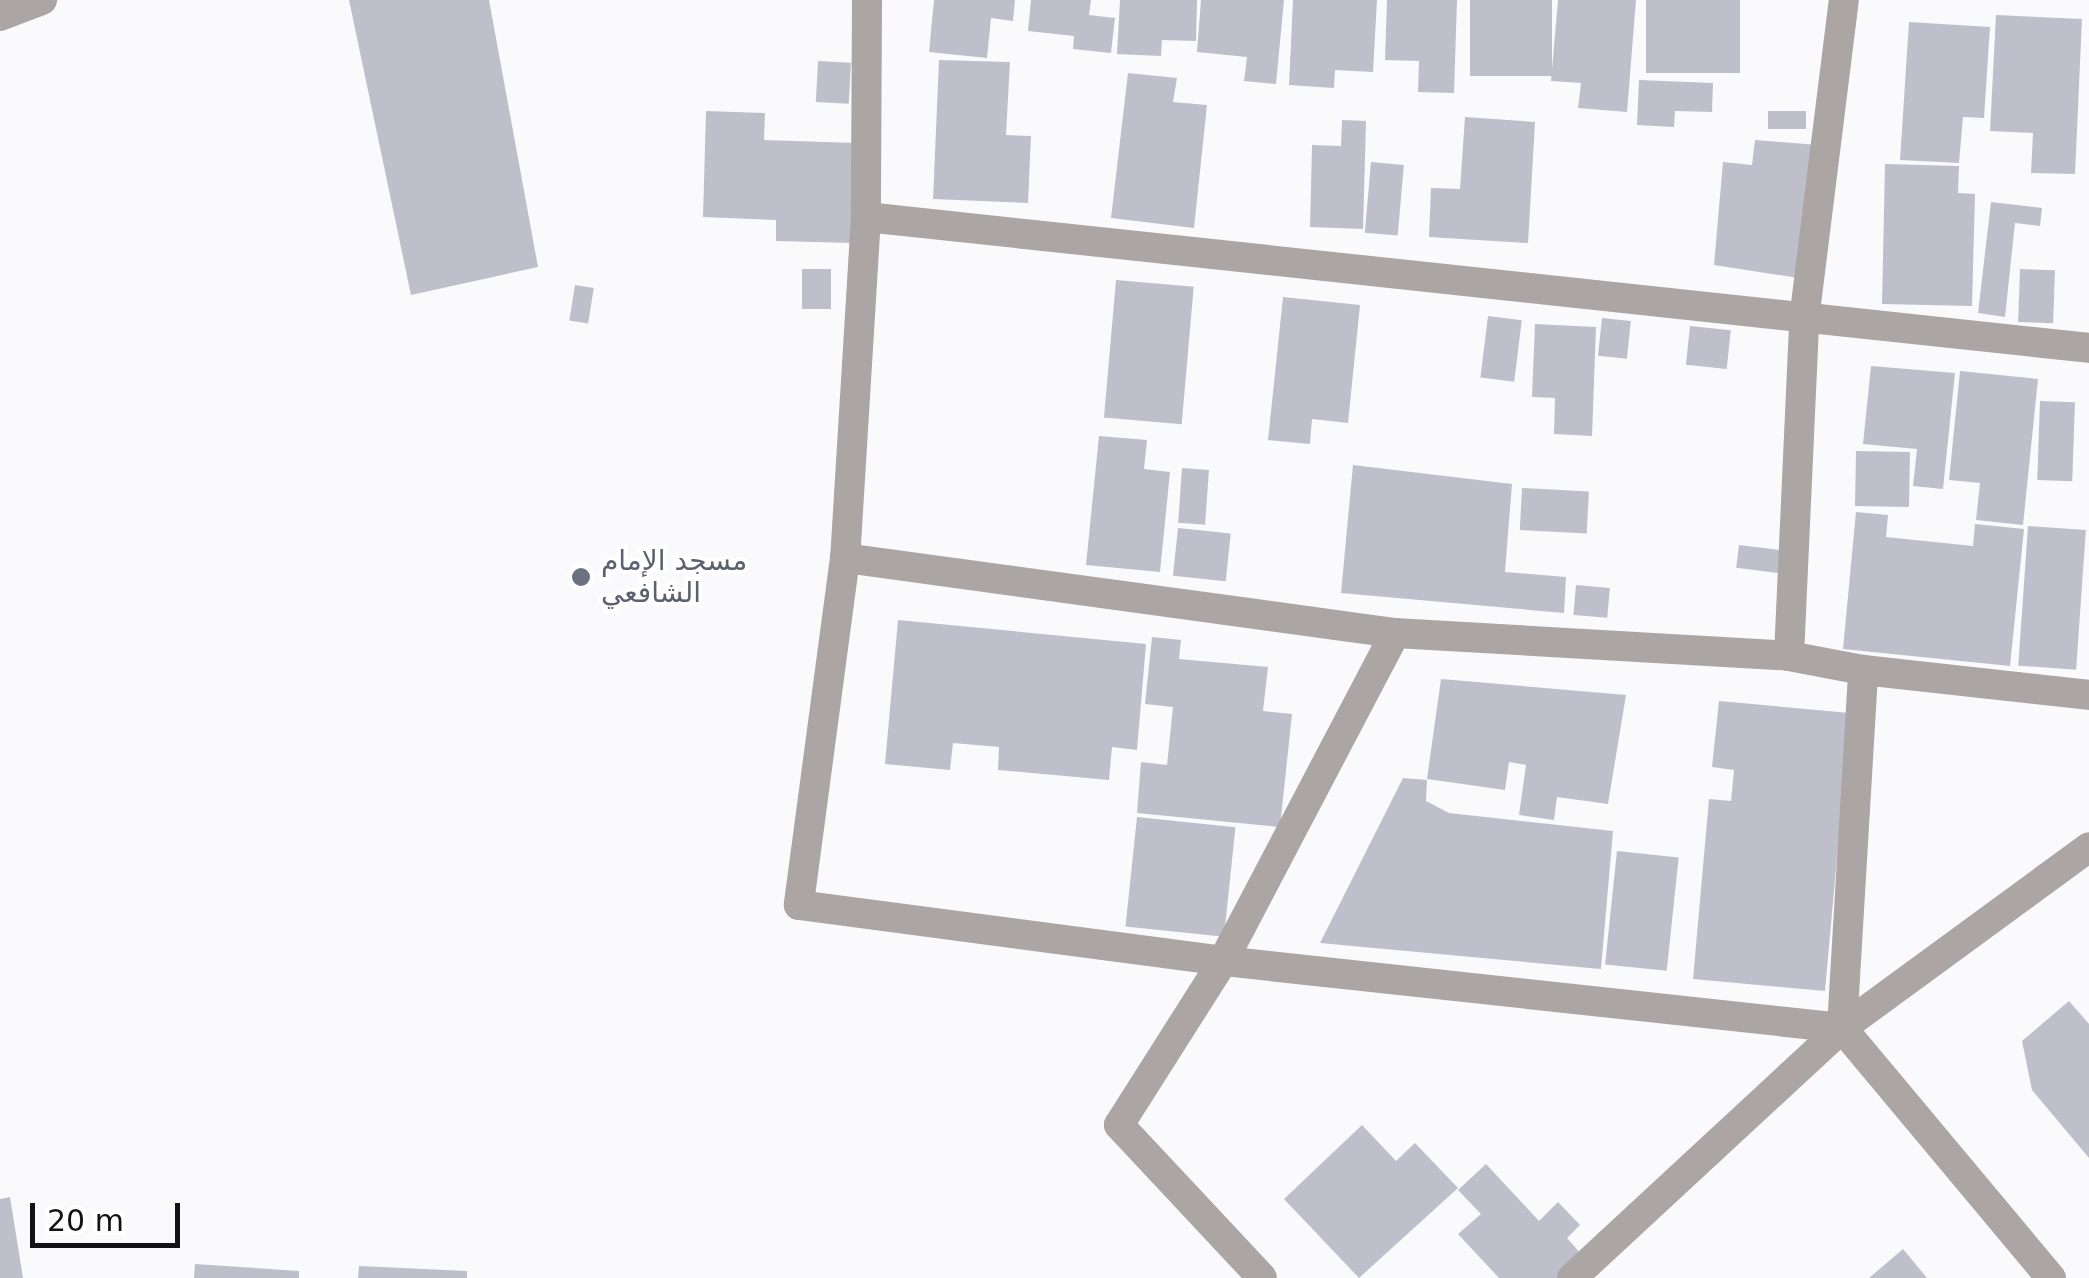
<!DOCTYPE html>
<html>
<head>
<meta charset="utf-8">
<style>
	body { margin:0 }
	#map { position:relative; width:2089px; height:1278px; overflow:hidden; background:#fafafd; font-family:"DejaVu Sans","Noto Sans Arabic",sans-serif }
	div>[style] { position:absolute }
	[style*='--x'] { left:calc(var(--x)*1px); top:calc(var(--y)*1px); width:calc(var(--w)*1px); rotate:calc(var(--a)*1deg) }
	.building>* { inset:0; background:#bebfcb; transform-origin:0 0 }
	.street>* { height:30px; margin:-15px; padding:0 15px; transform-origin:15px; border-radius:15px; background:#aba5a3 }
	.dots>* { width:28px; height:28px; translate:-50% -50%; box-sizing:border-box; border:5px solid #fff; border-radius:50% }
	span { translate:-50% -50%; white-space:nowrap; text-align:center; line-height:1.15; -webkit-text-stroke:8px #fff; paint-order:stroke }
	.worship-label { font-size:28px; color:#5b616d }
	.left { translate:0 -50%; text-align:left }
	.scale { position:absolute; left:30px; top:1203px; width:150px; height:45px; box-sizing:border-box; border:5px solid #121216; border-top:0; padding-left:12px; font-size:30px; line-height:35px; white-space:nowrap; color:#121216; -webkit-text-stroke:8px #fff; paint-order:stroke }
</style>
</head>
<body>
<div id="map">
	<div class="building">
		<div style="clip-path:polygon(349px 0,489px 0,538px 267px,411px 295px)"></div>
		<div style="clip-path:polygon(934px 0,1015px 0,1013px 21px,991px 18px,987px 58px,929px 52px)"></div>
		<div style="clip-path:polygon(1031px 0,1091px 0,1089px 15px,1115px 18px,1111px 53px,1073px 49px,1074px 36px,1028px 31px)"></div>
		<div style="clip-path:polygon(1120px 0,1197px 0,1196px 41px,1162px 40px,1161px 56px,1117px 54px)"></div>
		<div style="clip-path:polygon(1201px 0,1284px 0,1276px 84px,1244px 81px,1247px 57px,1197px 52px)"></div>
		<div style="clip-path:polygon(1293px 0,1377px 0,1373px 72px,1335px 70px,1334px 88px,1289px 85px)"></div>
		<div style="clip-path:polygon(1387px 0,1457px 0,1454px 93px,1418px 92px,1419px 61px,1385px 60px)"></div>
		<div style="left:1470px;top:0;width:82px;height:76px"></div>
		<div style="clip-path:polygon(1558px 0,1636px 0,1627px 112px,1578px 108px,1581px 83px,1551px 81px)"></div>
		<div style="left:1646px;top:0;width:94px;height:73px"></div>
		<div style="clip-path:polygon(1996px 15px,2082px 19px,2075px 174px,2031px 173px,2033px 133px,1990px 131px)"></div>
		<div style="clip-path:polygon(1909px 22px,1990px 27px,1984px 118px,1963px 117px,1959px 163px,1900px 160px)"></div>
		<div style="clip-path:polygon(939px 60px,1010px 62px,1006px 135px,1031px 136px,1028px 203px,933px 199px)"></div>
		<div style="left:818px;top:61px;width:33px;height:41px;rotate:3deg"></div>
		<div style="clip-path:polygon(1128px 73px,1177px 78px,1173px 102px,1207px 105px,1194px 228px,1111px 218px)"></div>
		<div style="clip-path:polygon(1639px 80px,1713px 83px,1712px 112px,1675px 111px,1674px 127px,1637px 125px)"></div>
		<div style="clip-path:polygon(706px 111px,765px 113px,764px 140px,856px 143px,852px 243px,776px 241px,776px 220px,703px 217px)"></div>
		<div style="left:1768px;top:111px;width:38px;height:18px"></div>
		<div style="clip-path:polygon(1465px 117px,1535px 122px,1528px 243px,1429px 237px,1431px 188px,1460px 189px)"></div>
		<div style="clip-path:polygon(1342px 120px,1366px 121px,1363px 229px,1310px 227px,1312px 145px,1341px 146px)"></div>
		<div style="clip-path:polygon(1755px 140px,1818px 145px,1805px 279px,1714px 265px,1723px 162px,1752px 165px)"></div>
		<div style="left:1371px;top:162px;width:33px;height:71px;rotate:5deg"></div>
		<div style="clip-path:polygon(1885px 164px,1959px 166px,1958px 193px,1975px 194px,1972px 306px,1882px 304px)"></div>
		<div style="clip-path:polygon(1991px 202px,2042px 208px,2040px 226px,2015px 223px,2005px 317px,1978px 313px)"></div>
		<div style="left:802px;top:269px;width:29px;height:40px"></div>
		<div style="left:2020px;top:269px;width:35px;height:53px;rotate:2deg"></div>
		<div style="left:1116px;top:280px;width:78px;height:138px;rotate:5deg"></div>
		<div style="left:575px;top:285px;width:19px;height:36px;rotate:9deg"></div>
		<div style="clip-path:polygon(1283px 297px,1360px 305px,1348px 423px,1312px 419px,1310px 444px,1268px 440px)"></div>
		<div style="left:1488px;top:316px;width:34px;height:62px;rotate:7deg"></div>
		<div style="left:1602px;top:318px;width:29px;height:38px;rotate:6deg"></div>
		<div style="clip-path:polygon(1535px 324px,1596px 327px,1592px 436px,1554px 434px,1555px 398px,1532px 397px)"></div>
		<div style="left:1690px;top:326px;width:41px;height:39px;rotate:6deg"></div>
		<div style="clip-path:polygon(1871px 366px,1955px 373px,1943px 489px,1913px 486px,1917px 449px,1863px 444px)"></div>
		<div style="clip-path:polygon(1960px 371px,2038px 379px,2023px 525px,1976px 520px,1980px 483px,1949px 480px)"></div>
		<div style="left:2040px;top:401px;width:35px;height:79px;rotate:2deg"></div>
		<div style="clip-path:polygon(1099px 436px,1147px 440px,1144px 469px,1170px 472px,1160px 572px,1086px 565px)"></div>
		<div style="left:1856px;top:451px;width:54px;height:55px;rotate:1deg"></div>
		<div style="clip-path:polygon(1353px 465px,1512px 484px,1505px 572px,1566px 577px,1564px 613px,1341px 593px)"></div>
		<div style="left:1182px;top:468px;width:27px;height:55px;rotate:4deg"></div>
		<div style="left:1522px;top:488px;width:67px;height:42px;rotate:3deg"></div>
		<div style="clip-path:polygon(1856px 512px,1888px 515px,1886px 537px,1973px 546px,1975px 524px,2024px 529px,2010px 666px,1843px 649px)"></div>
		<div style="left:2028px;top:526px;width:58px;height:140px;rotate:4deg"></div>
		<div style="left:1178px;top:528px;width:53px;height:48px;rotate:6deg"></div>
		<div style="left:1739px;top:545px;width:46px;height:23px;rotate:7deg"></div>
		<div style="left:1576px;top:585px;width:34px;height:30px;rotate:5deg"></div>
		<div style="clip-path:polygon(898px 620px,1146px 644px,1137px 750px,1112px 747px,1109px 780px,998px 770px,999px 747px,953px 743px,950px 770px,885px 764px)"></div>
		<div style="clip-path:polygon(1152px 637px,1181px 640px,1179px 659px,1268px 667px,1263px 711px,1292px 714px,1280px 827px,1137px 813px,1141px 762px,1167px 765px,1173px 707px,1145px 704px)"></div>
		<div style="clip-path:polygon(1441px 679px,1626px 695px,1608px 804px,1557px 797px,1554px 820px,1519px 815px,1526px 765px,1509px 762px,1505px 790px,1427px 779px)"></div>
		<div style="clip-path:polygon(1719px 701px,1850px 713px,1825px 991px,1693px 979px,1709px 799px,1731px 801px,1734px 770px,1712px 767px)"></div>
		<div style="clip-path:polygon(1403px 778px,1427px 780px,1426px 801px,1449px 813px,1613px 831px,1601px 969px,1320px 943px)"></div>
		<div style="left:1137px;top:817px;width:99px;height:110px;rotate:6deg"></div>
		<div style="left:1617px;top:851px;width:62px;height:114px;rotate:6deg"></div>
		<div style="clip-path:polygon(2069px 1001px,2089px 1024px,2089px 1158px,2032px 1090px,2022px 1041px)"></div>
		<div style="clip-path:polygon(1362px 1125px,1396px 1161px,1415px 1143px,1458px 1188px,1359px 1278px,1284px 1199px)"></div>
		<div style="clip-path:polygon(1486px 1164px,1539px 1221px,1558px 1202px,1580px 1225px,1567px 1238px,1588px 1262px,1571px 1278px,1499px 1278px,1458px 1234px,1481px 1214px,1458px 1190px)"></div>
		<div style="clip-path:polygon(10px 1197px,23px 1278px,0 1278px,0 1199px)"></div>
		<div style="clip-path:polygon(1903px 1249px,1927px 1278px,1869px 1278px)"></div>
		<div style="clip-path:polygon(195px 1264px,299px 1271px,299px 1278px,194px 1278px)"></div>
		<div style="clip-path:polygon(359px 1266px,467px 1271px,467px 1278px,358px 1278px)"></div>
	</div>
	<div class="street">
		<div style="--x:867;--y:0;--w:217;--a:90.3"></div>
		<div style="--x:866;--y:217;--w:342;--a:93.5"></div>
		<div style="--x:845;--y:558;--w:350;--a:97.6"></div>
		<div style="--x:799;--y:905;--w:428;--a:7.5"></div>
		<div style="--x:1223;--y:961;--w:194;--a:122.4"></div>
		<div style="--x:1119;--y:1125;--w:209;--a:46.9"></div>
		<div style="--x:0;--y:16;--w:45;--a:-20.9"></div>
		<div style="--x:866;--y:217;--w:1230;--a:6.11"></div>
		<div style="--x:845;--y:558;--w:555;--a:7.77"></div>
		<div style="--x:1789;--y:656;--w:336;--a:-87.4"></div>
		<div style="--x:1804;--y:320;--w:322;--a:-82.9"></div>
		<div style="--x:1842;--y:1028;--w:623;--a:-173.82"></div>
		<div style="--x:1223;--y:961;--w:370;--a:-62.3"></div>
		<div style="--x:1395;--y:633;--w:395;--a:3.3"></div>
		<div style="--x:1789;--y:656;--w:75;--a:10.7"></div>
		<div style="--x:1572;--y:1278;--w:368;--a:-42.8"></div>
		<div style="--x:1842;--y:1028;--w:359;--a:-86.6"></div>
		<div style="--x:1863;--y:670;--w:227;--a:6.3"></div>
		<div style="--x:2051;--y:1278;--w:326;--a:-129.9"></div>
		<div style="--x:1842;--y:1028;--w:306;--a:-36.2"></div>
	</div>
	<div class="dots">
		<div style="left:581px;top:577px;background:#6b7280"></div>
	</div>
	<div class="worship-label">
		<span class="left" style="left:601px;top:577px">مسجد الإمام<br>الشافعي</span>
	</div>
	<div class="scale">20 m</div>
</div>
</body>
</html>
